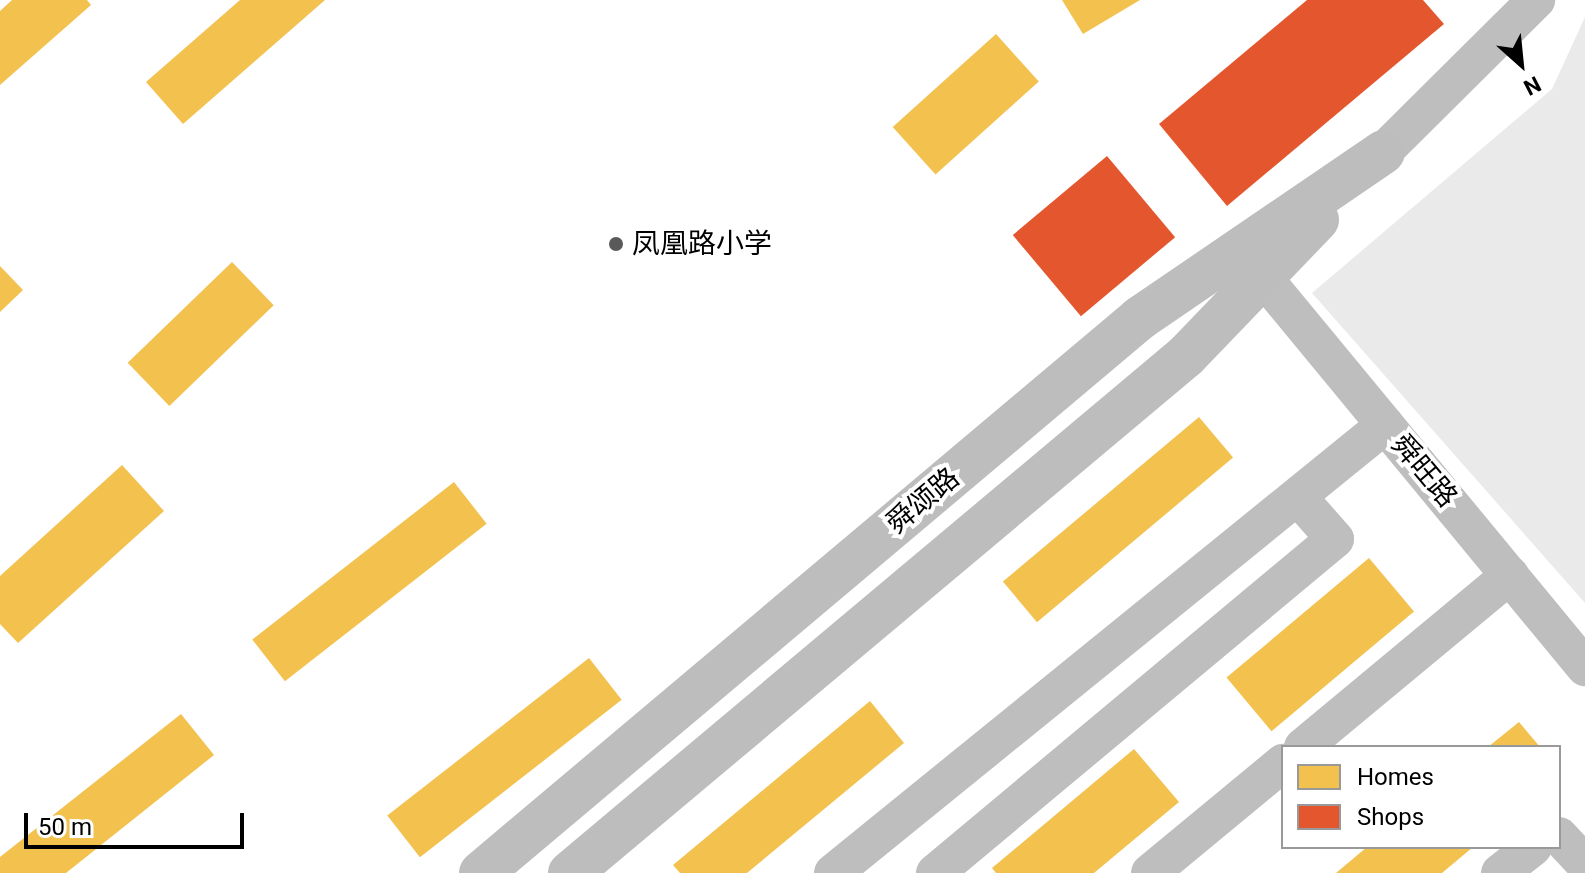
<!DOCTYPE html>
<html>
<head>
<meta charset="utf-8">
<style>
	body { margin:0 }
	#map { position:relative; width:1585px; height:873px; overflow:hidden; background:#fff; font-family:Roboto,"Noto Sans SC",sans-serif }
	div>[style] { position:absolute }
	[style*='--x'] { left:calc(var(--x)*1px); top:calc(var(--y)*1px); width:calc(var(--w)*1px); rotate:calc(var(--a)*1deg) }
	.green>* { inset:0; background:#eaeaea }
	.homes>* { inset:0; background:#f2c14e; transform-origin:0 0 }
	.shops>* { inset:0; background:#e4572e; transform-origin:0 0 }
	.minor>* { height:38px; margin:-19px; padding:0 19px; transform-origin:19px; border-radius:19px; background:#bebebe }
	.major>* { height:44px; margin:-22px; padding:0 22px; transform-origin:22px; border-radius:22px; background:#bdbdbd }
	.dots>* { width:22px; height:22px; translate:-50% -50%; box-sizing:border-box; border:4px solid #fff; border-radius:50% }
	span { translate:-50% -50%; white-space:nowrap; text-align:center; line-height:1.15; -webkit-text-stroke:8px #fff; paint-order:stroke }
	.poi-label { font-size:28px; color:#000 }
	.left { translate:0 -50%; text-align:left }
	.street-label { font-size:28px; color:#000 }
	.legend { position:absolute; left:1281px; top:745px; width:280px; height:104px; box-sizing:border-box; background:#fff; border:2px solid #999; margin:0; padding:10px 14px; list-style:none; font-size:24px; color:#000 }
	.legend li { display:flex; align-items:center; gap:16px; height:40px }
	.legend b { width:40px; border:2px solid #999 }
	.north { position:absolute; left:1481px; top:24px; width:80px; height:80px; -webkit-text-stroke:6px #fff; paint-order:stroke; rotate:153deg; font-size:22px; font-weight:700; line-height:32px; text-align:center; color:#000 }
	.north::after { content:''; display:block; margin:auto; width:28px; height:36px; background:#000; clip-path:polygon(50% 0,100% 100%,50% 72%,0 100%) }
	.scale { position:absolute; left:24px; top:813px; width:220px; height:36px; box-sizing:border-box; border:4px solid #000; border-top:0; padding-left:10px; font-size:24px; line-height:28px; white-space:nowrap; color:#000; -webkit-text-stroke:6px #fff; paint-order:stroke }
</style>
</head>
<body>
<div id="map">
	<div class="green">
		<div style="clip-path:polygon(1585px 17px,1585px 603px,1312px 293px,1552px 89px)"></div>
	</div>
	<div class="homes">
		<div style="clip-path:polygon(12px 0,87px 0,91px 5px,0 85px,0 11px)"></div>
		<div style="clip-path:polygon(240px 0,325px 0,183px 124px,146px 82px)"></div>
		<div style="clip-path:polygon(1062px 0,1140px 0,1083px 34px)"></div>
		<div style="left:996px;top:34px;width:64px;height:139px;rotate:48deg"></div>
		<div style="left:232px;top:262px;width:60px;height:145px;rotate:46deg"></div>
		<div style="clip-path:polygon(0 266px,23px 290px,0 312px)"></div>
		<div style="left:1199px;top:417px;width:53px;height:256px;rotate:50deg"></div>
		<div style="clip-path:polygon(122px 465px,164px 511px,18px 643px,0 624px,0 576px)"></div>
		<div style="left:454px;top:482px;width:53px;height:256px;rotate:52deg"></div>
		<div style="left:1369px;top:558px;width:70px;height:186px;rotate:50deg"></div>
		<div style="left:589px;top:658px;width:53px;height:256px;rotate:52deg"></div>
		<div style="clip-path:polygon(870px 701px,904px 743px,747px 873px,680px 873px,673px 865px)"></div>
		<div style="clip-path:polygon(181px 714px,214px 755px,66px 873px,0 873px,0 857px)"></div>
		<div style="clip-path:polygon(1519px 722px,1540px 747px,1488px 747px)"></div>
		<div style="clip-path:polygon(1134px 749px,1179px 802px,1094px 873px,996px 873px,992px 868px)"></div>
		<div style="clip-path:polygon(1367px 847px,1473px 847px,1442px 873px,1336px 873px)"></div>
	</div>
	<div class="shops">
		<div style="clip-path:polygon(1307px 0,1423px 0,1444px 24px,1227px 206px,1159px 124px)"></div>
		<div style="left:1107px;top:156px;width:106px;height:123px;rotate:50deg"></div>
	</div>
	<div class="minor">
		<div style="--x:1383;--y:152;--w:216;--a:-44.8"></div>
		<div style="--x:1263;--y:277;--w:506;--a:50.46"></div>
		<div style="--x:1303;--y:747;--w:269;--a:-39.7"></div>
		<div style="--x:1559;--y:836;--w:38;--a:47"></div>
		<div style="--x:833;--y:873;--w:711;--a:-39.06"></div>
		<div style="--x:935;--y:873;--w:521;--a:-39.86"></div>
		<div style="--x:1335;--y:539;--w:56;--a:-131.4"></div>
		<div style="--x:1150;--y:873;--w:173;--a:-39.6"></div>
		<div style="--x:1500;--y:873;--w:42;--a:-38.2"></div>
	</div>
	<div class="major">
		<div style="--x:481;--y:873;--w:862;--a:-40.1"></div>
		<div style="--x:1140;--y:318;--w:294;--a:-34.3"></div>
		<div style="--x:570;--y:873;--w:804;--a:-40.01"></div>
		<div style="--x:1186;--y:356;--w:189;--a:-46.1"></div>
	</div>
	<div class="dots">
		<div style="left:616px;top:244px;background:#595959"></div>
	</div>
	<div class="poi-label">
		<span class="left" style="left:632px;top:244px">凤凰路小学</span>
	</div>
	<div class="street-label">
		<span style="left:1424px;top:471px;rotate:50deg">舜旺路</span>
		<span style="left:923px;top:501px;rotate:-40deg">舜颂路</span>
	</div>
	<ul class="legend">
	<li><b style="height:22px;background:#f2c14e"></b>Homes</li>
	<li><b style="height:22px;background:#e4572e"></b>Shops</li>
	</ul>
	<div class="north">N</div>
	<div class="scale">50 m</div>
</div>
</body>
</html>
